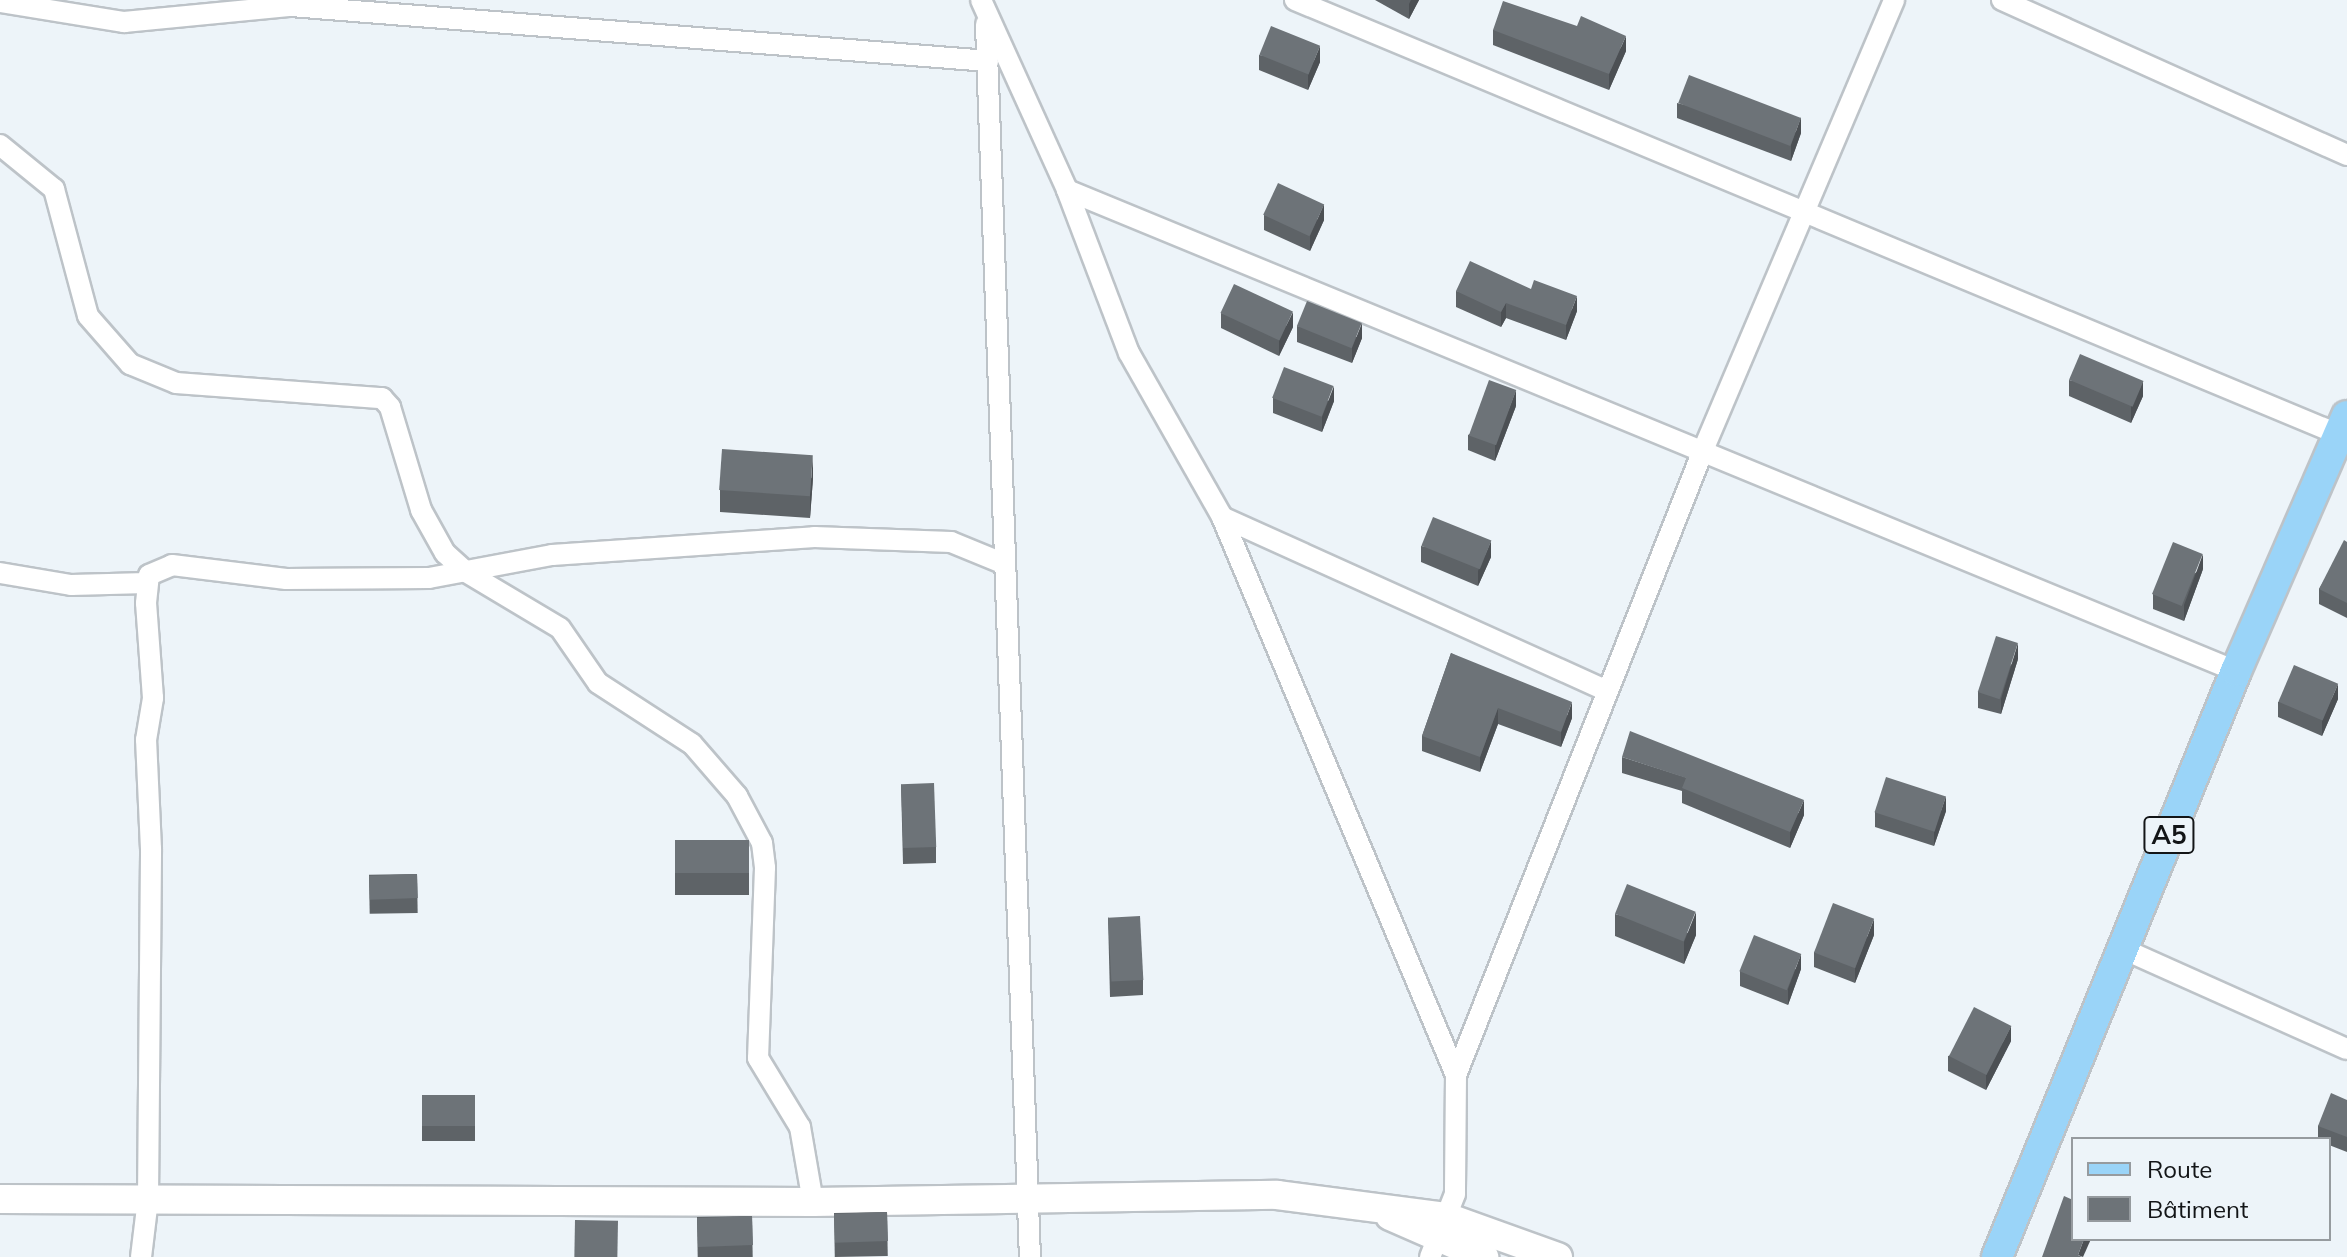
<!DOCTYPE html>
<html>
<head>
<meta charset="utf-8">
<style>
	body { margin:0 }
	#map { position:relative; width:2347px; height:1257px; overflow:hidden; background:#edf4f9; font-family:Mulish,sans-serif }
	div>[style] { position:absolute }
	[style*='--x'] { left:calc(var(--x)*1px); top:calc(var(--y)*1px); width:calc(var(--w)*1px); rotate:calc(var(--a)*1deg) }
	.roads { filter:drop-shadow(2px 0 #bdc3c8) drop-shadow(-2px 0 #bdc3c8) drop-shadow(0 2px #bdc3c8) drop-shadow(0 -2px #bdc3c8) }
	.minor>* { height:20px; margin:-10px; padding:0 10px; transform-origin:10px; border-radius:10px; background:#fff }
	.secondary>* { height:28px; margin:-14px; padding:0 14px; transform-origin:14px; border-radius:14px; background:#fff }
	.primary>* { height:30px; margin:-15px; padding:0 15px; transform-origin:15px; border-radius:15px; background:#9ad4f8 }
	.wall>* { inset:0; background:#5e6367; transform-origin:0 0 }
	.shaded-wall>* { inset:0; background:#4c5054 }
	.building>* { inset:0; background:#6d7378; transform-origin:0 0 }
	span { translate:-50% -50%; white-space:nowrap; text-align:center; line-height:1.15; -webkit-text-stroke:7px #edf4f9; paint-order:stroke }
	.shield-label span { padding:2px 6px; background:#edf4f9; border:2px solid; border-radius:6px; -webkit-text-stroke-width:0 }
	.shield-label { font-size:26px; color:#131517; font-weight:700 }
	.legend { position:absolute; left:2071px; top:1137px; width:260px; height:104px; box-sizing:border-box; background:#edf4f9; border:2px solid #969b9f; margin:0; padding:10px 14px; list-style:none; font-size:24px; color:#131517 }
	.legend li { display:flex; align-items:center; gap:16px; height:40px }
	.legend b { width:40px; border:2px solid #969b9f }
</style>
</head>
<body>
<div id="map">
	<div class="roads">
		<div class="minor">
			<div style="--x:981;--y:0;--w:209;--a:65.6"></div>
			<div style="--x:1067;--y:190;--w:174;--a:69.2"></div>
			<div style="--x:1129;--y:353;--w:189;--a:60.4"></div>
			<div style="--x:1222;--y:517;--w:605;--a:67.25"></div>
			<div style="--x:1456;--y:1075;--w:119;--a:90.5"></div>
			<div style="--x:1455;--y:1194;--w:68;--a:111.6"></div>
			<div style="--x:1295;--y:0;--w:1140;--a:22.6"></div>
			<div style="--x:2002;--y:0;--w:378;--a:24.2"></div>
			<div style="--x:0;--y:2;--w:126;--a:9.2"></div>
			<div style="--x:124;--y:22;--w:168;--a:-5.5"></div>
			<div style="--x:291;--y:6;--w:699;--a:4.51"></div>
			<div style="--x:986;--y:24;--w:1234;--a:87.96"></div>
			<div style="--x:0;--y:145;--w:70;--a:39.2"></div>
			<div style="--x:54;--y:189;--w:131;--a:75"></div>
			<div style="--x:88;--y:316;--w:64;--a:48.8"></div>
			<div style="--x:130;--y:364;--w:50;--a:22.4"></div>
			<div style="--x:176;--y:383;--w:207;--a:4.2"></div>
			<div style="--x:382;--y:398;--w:12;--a:48"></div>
			<div style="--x:390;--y:407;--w:108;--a:73.2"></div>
			<div style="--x:421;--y:510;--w:49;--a:60.8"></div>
			<div style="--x:445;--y:553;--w:28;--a:42"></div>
			<div style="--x:466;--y:572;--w:109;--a:30.8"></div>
			<div style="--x:560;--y:628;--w:67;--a:55.4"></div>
			<div style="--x:598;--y:683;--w:112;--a:33"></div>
			<div style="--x:692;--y:744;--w:69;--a:49.1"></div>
			<div style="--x:737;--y:796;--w:53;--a:62"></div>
			<div style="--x:762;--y:843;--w:25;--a:83"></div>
			<div style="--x:765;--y:868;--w:190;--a:92.1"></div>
			<div style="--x:758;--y:1058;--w:81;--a:58.7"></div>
			<div style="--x:800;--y:1127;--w:76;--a:80.2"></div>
			<div style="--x:1067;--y:190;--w:1264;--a:22.37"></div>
			<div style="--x:1222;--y:517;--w:423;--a:24.3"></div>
			<div style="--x:0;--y:573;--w:72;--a:9.6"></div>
			<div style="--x:71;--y:585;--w:76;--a:-1.5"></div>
			<div style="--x:2123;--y:949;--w:245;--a:24.1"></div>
			<div style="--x:1456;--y:1075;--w:674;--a:-68.42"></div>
			<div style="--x:1704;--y:448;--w:487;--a:-67"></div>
			<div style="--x:141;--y:1257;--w:58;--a:-83.1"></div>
			<div style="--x:148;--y:1199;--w:350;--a:-89.5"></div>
			<div style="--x:151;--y:849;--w:109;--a:-92.6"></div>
			<div style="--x:146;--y:740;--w:43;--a:-80.5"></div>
			<div style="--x:153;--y:698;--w:95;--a:-94.2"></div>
			<div style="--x:146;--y:603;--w:28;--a:-84"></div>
			<div style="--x:149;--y:575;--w:25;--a:-23"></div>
			<div style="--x:172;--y:565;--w:115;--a:7"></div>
			<div style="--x:286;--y:579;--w:143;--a:-0.4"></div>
			<div style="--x:429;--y:578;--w:125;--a:-10.6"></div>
			<div style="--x:552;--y:555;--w:263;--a:-3.9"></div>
			<div style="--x:814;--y:537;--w:137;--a:2.1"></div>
			<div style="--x:951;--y:542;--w:58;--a:22.2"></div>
		</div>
		<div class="secondary">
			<div style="--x:0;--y:1199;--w:813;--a:0.21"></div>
			<div style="--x:813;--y:1202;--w:464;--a:-0.9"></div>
			<div style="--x:1277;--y:1195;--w:170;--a:7.4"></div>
			<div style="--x:1446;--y:1217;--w:119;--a:19.7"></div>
			<div style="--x:1390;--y:1216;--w:103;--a:23.6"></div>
		</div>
		<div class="primary">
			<div style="--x:1997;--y:1257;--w:633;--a:-67.81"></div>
			<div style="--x:2236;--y:671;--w:278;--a:-66.5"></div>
		</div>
	</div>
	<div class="wall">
		<div style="clip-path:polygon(1375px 0,1419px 0,1409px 19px)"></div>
		<div style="clip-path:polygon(1577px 26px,1626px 51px,1609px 90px,1493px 45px,1493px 30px)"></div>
		<div style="clip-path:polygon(1259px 55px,1320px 62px,1308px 90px,1259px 70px)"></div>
		<div style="clip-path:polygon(1677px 103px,1801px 133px,1791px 161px,1677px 118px)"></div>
		<div style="clip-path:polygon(1264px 215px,1324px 220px,1310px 251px,1264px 230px)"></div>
		<div style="clip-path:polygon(1456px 291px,1577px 311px,1566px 340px,1506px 318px,1501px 327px,1456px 307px)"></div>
		<div style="clip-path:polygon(1221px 313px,1293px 327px,1279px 356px,1221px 328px)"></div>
		<div style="clip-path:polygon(1297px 326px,1362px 338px,1352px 363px,1297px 342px)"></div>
		<div style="clip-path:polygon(2069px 380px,2143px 396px,2131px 423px,2069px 396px)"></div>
		<div style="clip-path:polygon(1273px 398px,1334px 401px,1322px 432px,1273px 413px)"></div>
		<div style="clip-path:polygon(1516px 406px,1495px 461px,1468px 450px,1468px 435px)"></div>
		<div style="clip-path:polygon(813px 478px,810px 518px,720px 512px,720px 490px)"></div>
		<div style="clip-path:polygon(2347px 542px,2347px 618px,2319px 604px,2319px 589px)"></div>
		<div style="clip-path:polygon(1421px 546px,1491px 557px,1478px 586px,1421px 562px)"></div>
		<div style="clip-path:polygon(2203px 569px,2184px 621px,2153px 609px,2153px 594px)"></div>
		<div style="clip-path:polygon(1451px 653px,1572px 718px,1561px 747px,1498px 724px,1480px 772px,1422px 751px,1422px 736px)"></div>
		<div style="clip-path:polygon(2018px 659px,2001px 714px,1978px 708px,1978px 692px)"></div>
		<div style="clip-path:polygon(2338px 699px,2322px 736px,2278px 717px,2278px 702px)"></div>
		<div style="clip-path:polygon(1622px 757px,1804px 815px,1790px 848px,1682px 803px,1682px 791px,1622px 773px)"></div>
		<div style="clip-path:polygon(901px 784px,936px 847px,936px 863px,903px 864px)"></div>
		<div style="clip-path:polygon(1946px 811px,1934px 846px,1875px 827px,1875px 812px)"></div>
		<div style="left:675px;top:840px;width:74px;height:55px"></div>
		<div style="left:417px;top:874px;width:39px;height:48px;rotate:89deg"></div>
		<div style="clip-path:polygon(1615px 914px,1696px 935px,1684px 964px,1615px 936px)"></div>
		<div style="clip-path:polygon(1108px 917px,1143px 980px,1143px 995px,1110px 997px)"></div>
		<div style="clip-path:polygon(1874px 935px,1855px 983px,1814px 967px,1814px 952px)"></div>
		<div style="clip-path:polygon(1801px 969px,1788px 1005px,1740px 986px,1740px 971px)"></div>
		<div style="clip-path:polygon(2011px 1041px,1986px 1090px,1948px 1071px,1948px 1056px)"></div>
		<div style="left:422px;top:1095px;width:53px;height:46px"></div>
		<div style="clip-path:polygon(2347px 1100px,2347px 1152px,2329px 1145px,2329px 1139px,2318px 1139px,2318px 1126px)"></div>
		<div style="left:887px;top:1212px;width:44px;height:53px;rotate:89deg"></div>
		<div style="left:752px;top:1216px;width:41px;height:55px;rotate:89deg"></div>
	</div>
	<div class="shaded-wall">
		<div style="clip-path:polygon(1411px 0,1419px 0,1409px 19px,1409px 4px)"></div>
		<div style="clip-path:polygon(1626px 36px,1626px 51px,1609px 90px,1609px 74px)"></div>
		<div style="clip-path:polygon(1320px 46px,1320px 62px,1308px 90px,1308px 75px)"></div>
		<div style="clip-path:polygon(1801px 117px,1801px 133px,1791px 161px,1791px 145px)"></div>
		<div style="clip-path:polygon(1324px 204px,1324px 220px,1310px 251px,1310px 236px)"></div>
		<div style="clip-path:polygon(1577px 296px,1577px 311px,1566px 340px,1566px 325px)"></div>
		<div style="clip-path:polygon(1506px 303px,1506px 318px,1501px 327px,1501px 312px)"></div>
		<div style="clip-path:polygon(1293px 312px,1293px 327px,1279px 356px,1279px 340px)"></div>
		<div style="clip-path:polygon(1362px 323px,1362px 338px,1352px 363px,1352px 348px)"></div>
		<div style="clip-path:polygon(2143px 381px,2143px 396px,2131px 423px,2131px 407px)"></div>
		<div style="clip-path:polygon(1334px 386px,1334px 401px,1322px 432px,1322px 417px)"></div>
		<div style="clip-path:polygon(1516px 390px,1516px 406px,1495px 461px,1495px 445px)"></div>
		<div style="clip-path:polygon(813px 455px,813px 478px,810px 518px,810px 495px)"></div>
		<div style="clip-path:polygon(1491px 541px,1491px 557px,1478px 586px,1478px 571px)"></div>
		<div style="clip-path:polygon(2203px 554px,2203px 569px,2184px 621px,2184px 605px)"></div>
		<div style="clip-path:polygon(2018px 643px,2018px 659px,2001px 714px,2001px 699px)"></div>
		<div style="clip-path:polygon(2338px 684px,2338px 699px,2322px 736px,2322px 721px)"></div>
		<div style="clip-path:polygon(1572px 702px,1572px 718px,1561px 747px,1561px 732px)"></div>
		<div style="clip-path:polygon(1498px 708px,1498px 724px,1480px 772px,1480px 757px)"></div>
		<div style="clip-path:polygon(1946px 796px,1946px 811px,1934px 846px,1934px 831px)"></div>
		<div style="clip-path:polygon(1804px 800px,1804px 815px,1790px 848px,1790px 832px)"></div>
		<div style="clip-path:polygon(1696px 912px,1696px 935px,1684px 964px,1684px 942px)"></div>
		<div style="clip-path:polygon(1874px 919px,1874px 935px,1855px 983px,1855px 968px)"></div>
		<div style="clip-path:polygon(1801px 954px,1801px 969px,1788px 1005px,1788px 989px)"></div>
		<div style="clip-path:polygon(2011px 1026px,2011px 1041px,1986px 1090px,1986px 1075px)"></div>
		<div style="clip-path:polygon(2084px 1239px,2091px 1239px,2083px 1257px,2078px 1255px)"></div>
	</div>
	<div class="building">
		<div style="clip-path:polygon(1503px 1px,1577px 26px,1581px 16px,1626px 36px,1609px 74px,1493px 30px)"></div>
		<div style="left:1271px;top:26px;width:53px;height:31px;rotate:22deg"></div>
		<div style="left:1689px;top:75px;width:120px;height:30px;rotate:21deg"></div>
		<div style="left:1278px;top:183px;width:51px;height:35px;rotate:25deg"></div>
		<div style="clip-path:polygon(1470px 261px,1531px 289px,1534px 280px,1577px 296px,1566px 325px,1506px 303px,1501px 312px,1456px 291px)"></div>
		<div style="left:1234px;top:284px;width:65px;height:32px;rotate:25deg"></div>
		<div style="left:1307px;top:301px;width:59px;height:27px;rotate:22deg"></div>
		<div style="left:2080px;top:354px;width:69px;height:28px;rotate:23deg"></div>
		<div style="left:1284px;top:367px;width:53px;height:33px;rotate:21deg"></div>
		<div style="left:1489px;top:380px;width:29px;height:59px;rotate:20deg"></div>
		<div style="left:722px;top:449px;width:91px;height:41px;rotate:4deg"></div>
		<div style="left:1433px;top:517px;width:63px;height:31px;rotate:22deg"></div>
		<div style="clip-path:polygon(2344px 540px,2347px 542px,2347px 603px,2319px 589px)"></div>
		<div style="left:2173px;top:542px;width:32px;height:56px;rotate:22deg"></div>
		<div style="left:1996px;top:636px;width:23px;height:59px;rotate:18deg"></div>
		<div style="clip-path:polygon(1451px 653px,1572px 702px,1561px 732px,1498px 708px,1480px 757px,1422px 736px)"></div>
		<div style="left:2294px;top:665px;width:48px;height:40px;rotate:23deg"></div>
		<div style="clip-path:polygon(1630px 731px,1804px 800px,1790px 832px,1682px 788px,1686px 778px,1622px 757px)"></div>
		<div style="left:1886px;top:777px;width:63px;height:37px;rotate:18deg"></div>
		<div style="left:934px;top:783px;width:64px;height:33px;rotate:88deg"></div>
		<div style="left:675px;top:840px;width:74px;height:33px"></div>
		<div style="left:417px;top:874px;width:24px;height:48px;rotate:88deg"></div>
		<div style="left:1627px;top:884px;width:74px;height:32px;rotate:22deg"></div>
		<div style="left:1833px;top:903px;width:44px;height:53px;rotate:21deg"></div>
		<div style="left:1140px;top:916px;width:64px;height:32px;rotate:87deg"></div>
		<div style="left:1754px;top:935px;width:51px;height:39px;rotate:22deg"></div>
		<div style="left:1974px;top:1007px;width:42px;height:55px;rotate:27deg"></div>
		<div style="clip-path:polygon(2331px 1093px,2347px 1100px,2347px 1137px,2318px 1126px)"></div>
		<div style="left:422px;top:1095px;width:53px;height:31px"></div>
		<div style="clip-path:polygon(2064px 1196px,2073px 1200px,2073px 1239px,2084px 1239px,2078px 1255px,2082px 1257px,2042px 1257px)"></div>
		<div style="left:887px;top:1212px;width:29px;height:53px;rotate:88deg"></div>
		<div style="left:752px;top:1216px;width:29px;height:55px;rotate:88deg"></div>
		<div style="left:575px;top:1220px;width:43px;height:37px;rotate:1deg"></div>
	</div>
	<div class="shield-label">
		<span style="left:2169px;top:835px">A5</span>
	</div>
	<ul class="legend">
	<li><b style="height:10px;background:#9ad4f8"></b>Route</li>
	<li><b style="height:22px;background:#6d7378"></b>Bâtiment</li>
	</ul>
</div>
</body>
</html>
